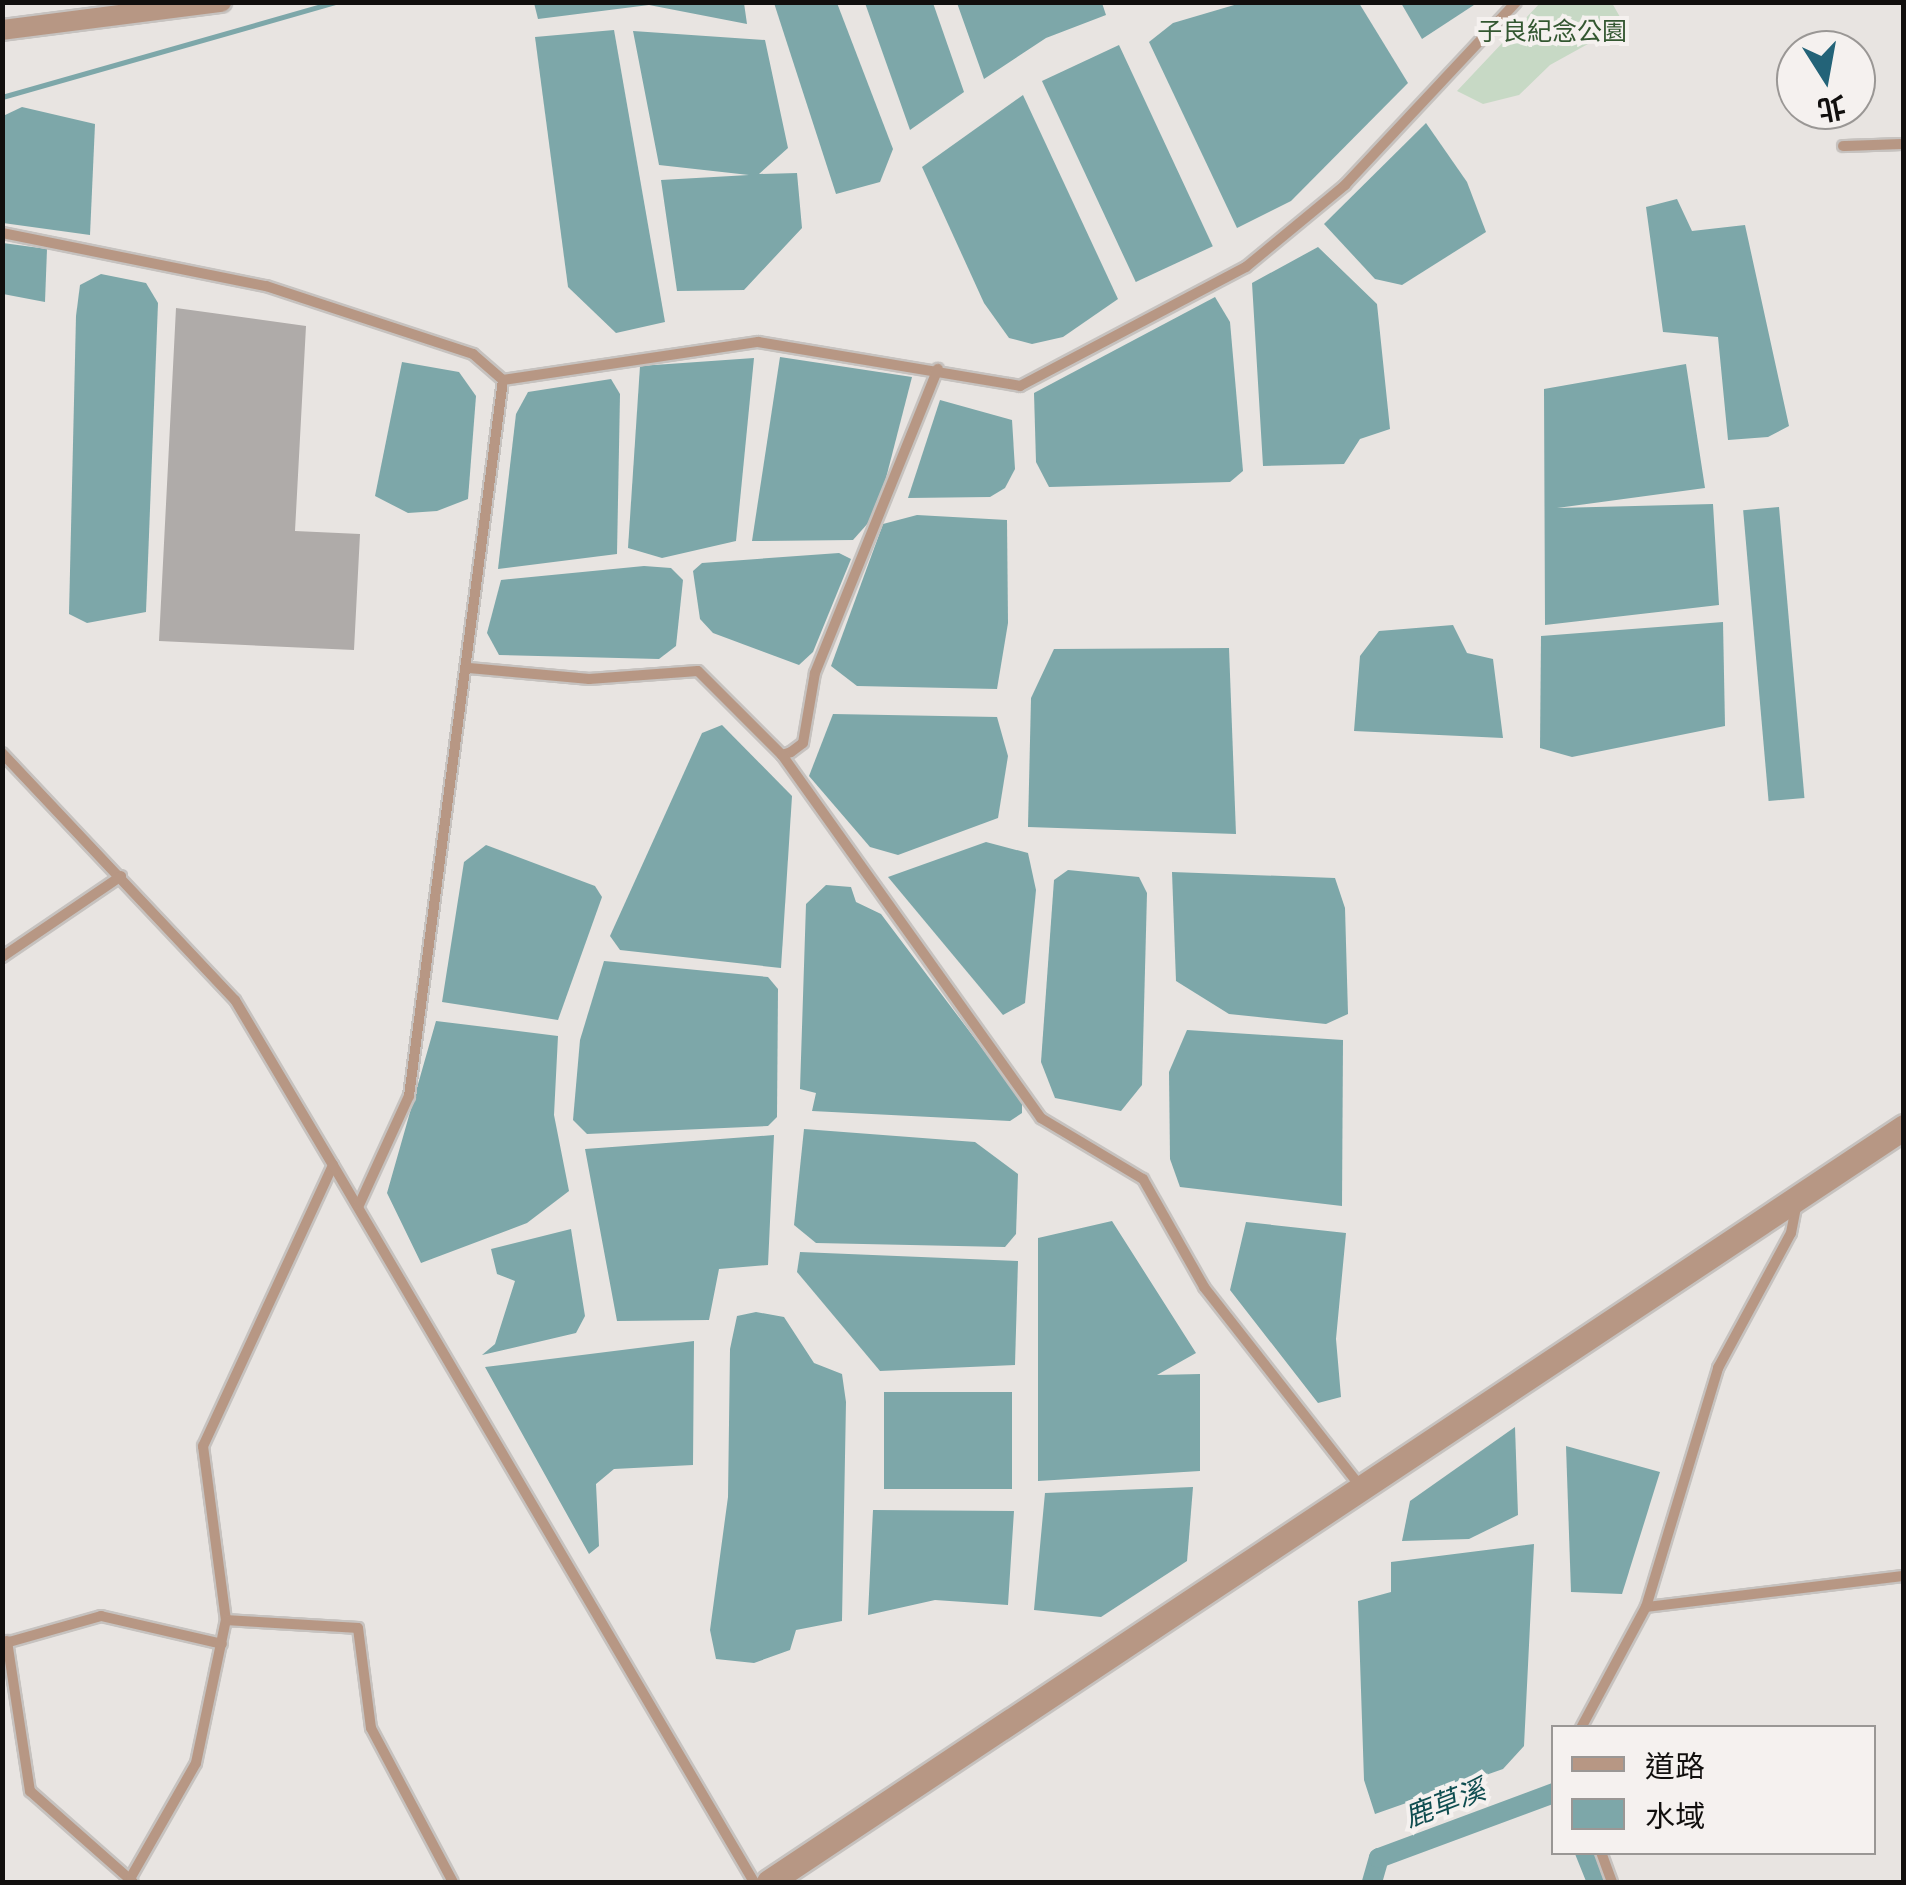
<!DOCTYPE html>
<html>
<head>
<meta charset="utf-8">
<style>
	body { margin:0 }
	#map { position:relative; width:1906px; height:1885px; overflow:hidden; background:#e8e4e1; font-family:Helvetica,"Noto Sans TC",sans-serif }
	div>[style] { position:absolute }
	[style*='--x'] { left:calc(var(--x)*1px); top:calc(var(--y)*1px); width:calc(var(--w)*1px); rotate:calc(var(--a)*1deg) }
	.green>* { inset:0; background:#c7d9c5 }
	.water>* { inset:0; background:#7da7a9; transform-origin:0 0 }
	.stream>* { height:5px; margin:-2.5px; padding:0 2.5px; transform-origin:2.5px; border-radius:2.5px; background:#7da7a9 }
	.canal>* { height:20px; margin:-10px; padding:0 10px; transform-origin:10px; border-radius:10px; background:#7da7a9 }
	.building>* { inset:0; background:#afaba9 }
	.roads { filter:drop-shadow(2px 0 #c6c2bf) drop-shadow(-2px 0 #c6c2bf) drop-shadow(0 2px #c6c2bf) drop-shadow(0 -2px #c6c2bf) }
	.service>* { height:10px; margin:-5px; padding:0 5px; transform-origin:5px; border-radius:5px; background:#b79784 }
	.minor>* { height:20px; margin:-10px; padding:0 10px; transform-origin:10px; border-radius:10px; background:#b79784 }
	.tertiary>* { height:25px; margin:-12.5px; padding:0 12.5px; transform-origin:12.5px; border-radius:12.5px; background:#b79784 }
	span { translate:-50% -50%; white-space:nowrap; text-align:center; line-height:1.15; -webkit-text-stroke:8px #f5f1ef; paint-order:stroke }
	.park-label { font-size:25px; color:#335731 }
	.water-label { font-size:28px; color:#0f4d50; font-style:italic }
	.frame { position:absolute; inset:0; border:5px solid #110f0e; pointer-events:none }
	.legend { position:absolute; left:1551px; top:1725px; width:325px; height:130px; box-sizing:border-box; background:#f5f1ef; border:2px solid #9a9795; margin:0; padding:12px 18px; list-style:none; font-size:30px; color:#110f0e }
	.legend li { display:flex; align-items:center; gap:20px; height:50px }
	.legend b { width:50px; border:2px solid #9a9795 }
	.north { position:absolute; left:1776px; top:30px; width:100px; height:100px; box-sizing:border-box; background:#f5f1ef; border:2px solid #9a9795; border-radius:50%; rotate:169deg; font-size:28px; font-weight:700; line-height:40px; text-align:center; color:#110f0e }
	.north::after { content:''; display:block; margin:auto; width:35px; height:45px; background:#236378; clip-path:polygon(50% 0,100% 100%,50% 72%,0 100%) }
</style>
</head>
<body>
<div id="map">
	<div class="green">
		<div style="clip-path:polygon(1540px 3px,1612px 3px,1624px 24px,1550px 65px,1519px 95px,1483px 104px,1457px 91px)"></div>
	</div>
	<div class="water">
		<div style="clip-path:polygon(534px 3px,744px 3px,747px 24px,649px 5px,538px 19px)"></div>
		<div style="clip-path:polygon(774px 3px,837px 3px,893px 149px,880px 182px,836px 194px)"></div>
		<div style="clip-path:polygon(865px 3px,933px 3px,964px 92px,910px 130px)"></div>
		<div style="clip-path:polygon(957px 3px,1102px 3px,1106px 15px,1046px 38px,984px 79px)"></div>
		<div style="clip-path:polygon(1241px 3px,1359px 3px,1408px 83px,1291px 201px,1237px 228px,1149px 42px,1173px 23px)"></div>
		<div style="clip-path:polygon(1401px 3px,1477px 3px,1422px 39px)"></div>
		<div style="clip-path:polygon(614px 30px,665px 322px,616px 333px,568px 287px,535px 37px)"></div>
		<div style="clip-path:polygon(633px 31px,765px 40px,788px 148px,759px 174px,797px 173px,802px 228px,744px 290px,677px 291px,661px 180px,749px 175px,659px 165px)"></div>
		<div style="left:1119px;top:45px;width:222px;height:85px;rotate:65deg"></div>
		<div style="clip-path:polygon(1023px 95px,1118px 299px,1063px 337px,1032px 344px,1009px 338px,984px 303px,922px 167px)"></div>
		<div style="clip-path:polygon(22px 107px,95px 124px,90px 235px,3px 223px,3px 116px)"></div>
		<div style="clip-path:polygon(1426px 123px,1467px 182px,1486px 232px,1402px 285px,1375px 279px,1324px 224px)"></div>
		<div style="clip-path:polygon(1677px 199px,1692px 231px,1745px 225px,1789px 426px,1768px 437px,1728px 440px,1718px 337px,1663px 332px,1646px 207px)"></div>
		<div style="clip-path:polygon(3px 243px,47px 249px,45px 302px,3px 294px)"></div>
		<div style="clip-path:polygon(1318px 247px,1377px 304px,1390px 429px,1360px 439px,1344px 464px,1263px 466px,1252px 283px)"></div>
		<div style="clip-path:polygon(101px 274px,146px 283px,158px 303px,146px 612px,87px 623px,69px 614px,76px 316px,80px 285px)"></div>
		<div style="clip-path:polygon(1215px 297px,1230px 322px,1243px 471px,1230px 482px,1049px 487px,1036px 462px,1034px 393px)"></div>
		<div style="clip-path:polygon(780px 357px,912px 377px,877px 513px,853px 540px,752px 541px)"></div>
		<div style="clip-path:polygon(754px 358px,736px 541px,662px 558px,628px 548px,640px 366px)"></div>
		<div style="clip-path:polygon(402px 362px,459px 372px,476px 396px,468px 499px,437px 511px,408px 513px,375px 496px)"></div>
		<div style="clip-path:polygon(1686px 364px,1705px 488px,1557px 508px,1713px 504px,1719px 605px,1545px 625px,1544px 389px)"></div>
		<div style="clip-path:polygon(611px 379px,620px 394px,617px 554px,498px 569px,516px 414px,528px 392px)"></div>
		<div style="clip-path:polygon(940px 400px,1012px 420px,1015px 469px,1005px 488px,990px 497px,908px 498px)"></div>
		<div style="left:1779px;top:507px;width:292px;height:36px;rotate:85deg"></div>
		<div style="clip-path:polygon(917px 515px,1007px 520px,1008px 623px,997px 689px,857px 686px,831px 666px,883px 524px)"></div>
		<div style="clip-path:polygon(839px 553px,851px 559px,813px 652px,799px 665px,713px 633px,700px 619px,693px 571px,702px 563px)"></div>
		<div style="clip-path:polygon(644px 566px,671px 568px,683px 580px,676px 646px,659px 659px,499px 655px,487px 633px,501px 580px)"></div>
		<div style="clip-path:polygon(1723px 622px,1725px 726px,1572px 757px,1540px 748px,1541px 636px)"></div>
		<div style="clip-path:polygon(1453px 625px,1467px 653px,1493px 659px,1503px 738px,1354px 731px,1360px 656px,1379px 631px)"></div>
		<div style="clip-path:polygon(1229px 648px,1236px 834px,1028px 827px,1031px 698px,1054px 649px)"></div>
		<div style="clip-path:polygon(833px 714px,997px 717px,1008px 756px,998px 818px,898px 855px,870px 847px,809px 776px)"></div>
		<div style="clip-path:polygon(722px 725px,792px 796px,781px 968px,620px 950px,610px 936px,702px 733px)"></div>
		<div style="clip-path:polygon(986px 842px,1028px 853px,1036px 890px,1025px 1003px,1003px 1015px,888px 877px)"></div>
		<div style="clip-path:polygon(486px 845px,595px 886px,602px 897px,558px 1020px,442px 1002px,464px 862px)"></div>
		<div style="clip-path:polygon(1068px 870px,1139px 877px,1147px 893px,1142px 1085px,1121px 1111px,1055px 1098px,1041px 1062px,1054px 880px)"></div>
		<div style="clip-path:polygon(1172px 872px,1335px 878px,1345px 908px,1348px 1014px,1326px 1024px,1229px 1014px,1176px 981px)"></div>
		<div style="clip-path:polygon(826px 885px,851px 887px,856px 902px,881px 914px,1022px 1101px,1022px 1113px,1010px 1121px,812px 1111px,816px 1093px,800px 1089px,806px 904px)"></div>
		<div style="clip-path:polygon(604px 961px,768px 977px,778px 989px,777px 1117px,768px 1126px,587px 1134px,573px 1120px,580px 1040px)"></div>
		<div style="clip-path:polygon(436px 1021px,558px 1036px,554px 1115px,569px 1191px,527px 1223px,421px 1263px,387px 1193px)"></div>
		<div style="clip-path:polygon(1187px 1030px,1343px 1040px,1342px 1206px,1180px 1187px,1170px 1159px,1169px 1072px)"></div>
		<div style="clip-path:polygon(804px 1129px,975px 1142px,1018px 1174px,1016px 1234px,1005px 1247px,816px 1243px,794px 1225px)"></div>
		<div style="clip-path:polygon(774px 1135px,768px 1265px,719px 1269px,709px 1320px,617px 1321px,585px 1149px)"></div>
		<div style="clip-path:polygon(1112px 1221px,1196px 1353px,1157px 1375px,1200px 1374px,1200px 1471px,1038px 1481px,1038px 1238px)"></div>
		<div style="clip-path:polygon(1246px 1222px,1346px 1233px,1336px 1339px,1341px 1397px,1318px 1403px,1230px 1290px)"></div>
		<div style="clip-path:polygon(571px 1229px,585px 1316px,576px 1333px,482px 1355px,495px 1344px,515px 1281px,497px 1274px,491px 1249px)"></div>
		<div style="clip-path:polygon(800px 1252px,1018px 1261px,1015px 1365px,880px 1371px,797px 1272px)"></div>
		<div style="clip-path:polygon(756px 1312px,784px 1317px,814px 1363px,842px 1374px,846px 1402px,842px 1621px,796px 1630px,790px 1650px,754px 1663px,716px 1659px,710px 1630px,728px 1497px,730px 1349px,737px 1316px)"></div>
		<div style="clip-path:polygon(694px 1341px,693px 1465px,614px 1469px,596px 1484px,599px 1546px,589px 1554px,485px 1367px)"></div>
		<div style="left:884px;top:1392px;width:128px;height:97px"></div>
		<div style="clip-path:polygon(1515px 1427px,1518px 1515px,1469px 1539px,1402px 1541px,1410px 1501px)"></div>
		<div style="clip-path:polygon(1566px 1446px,1660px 1472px,1622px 1594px,1571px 1592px)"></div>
		<div style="clip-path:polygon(1193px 1487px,1187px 1561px,1101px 1617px,1034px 1610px,1045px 1493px)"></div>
		<div style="clip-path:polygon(873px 1510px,1014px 1511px,1008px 1605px,935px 1600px,868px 1615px)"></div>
		<div style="clip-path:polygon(1534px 1544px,1524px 1746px,1503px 1769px,1375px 1814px,1364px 1780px,1358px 1601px,1391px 1592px,1391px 1562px)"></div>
	</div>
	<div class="stream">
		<div style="--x:2;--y:97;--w:346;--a:-15.9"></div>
	</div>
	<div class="canal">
		<div style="--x:1585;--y:1852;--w:32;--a:68"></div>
		<div style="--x:1372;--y:1882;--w:25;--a:-74"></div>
		<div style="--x:1379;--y:1858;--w:187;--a:-20.4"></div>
	</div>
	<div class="building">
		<div style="clip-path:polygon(176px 308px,306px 326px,295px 531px,360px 534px,354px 650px,159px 641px)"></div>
	</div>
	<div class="roads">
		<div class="service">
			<div style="--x:1843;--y:146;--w:61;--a:-1.9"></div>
			<div style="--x:2;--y:233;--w:269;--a:11.4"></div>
			<div style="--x:266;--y:286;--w:218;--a:18.2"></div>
			<div style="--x:473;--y:354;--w:40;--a:41"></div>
			<div style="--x:503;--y:380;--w:258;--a:-8.5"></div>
			<div style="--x:758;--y:342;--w:266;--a:9.5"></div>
			<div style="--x:1020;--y:386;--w:255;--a:-27.8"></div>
			<div style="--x:1246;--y:267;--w:129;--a:-39.6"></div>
			<div style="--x:1345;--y:185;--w:250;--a:-46.9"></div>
			<div style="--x:469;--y:668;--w:121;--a:5.2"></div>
			<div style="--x:589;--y:679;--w:109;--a:-4.2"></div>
			<div style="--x:698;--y:671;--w:119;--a:45"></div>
			<div style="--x:782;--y:755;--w:9;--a:-18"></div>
			<div style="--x:791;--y:752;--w:15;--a:-37"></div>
			<div style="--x:803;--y:743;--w:71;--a:-80.3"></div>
			<div style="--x:815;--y:673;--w:328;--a:-68"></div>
			<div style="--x:2;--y:753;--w:340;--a:46.7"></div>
			<div style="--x:235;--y:1000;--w:192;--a:59.3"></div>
			<div style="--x:333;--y:1165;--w:310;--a:114.8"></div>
			<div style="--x:203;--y:1446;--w:176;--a:82.5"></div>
			<div style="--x:226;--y:1620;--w:132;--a:3.5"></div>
			<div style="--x:358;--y:1628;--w:101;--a:82.6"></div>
			<div style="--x:371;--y:1728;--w:174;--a:62"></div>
			<div style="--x:782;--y:755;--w:446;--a:54.5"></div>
			<div style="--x:1041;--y:1118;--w:119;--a:30.9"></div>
			<div style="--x:1143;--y:1179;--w:124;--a:60.5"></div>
			<div style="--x:1204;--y:1287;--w:253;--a:51.9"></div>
			<div style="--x:2;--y:957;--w:144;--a:-34.2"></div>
			<div style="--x:333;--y:1165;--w:831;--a:59.58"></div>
			<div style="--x:359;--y:1205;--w:120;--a:-65.4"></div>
			<div style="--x:409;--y:1096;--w:722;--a:-82.52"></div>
			<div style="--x:1646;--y:1607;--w:260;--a:-6.9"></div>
			<div style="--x:7;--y:1641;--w:152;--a:81.3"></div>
			<div style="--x:30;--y:1791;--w:137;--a:41.5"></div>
			<div style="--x:2;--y:1644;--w:103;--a:-15.8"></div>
			<div style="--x:101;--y:1616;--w:124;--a:13"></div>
			<div style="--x:1581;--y:1728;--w:137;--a:-61.8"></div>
			<div style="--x:1646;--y:1607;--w:250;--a:-73.2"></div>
			<div style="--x:1718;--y:1368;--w:153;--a:-61.6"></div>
			<div style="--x:1791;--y:1233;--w:31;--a:-79"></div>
			<div style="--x:1601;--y:1852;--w:32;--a:70"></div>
			<div style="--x:131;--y:1877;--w:131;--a:-60.3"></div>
			<div style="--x:196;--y:1763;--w:146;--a:-78.2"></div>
		</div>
		<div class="minor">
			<div style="--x:2;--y:30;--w:221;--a:-7.3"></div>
		</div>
		<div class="tertiary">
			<div style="--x:769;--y:1882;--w:1363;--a:-33.63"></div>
		</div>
	</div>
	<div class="park-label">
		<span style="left:1552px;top:31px">子良紀念公園</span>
	</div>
	<div class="water-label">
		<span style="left:1445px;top:1804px;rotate:-21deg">鹿草溪</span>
	</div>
	<div class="frame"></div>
	<ul class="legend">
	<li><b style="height:12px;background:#b79784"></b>道路</li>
	<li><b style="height:28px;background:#7da7a9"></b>水域</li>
	</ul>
	<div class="north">北</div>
</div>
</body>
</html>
